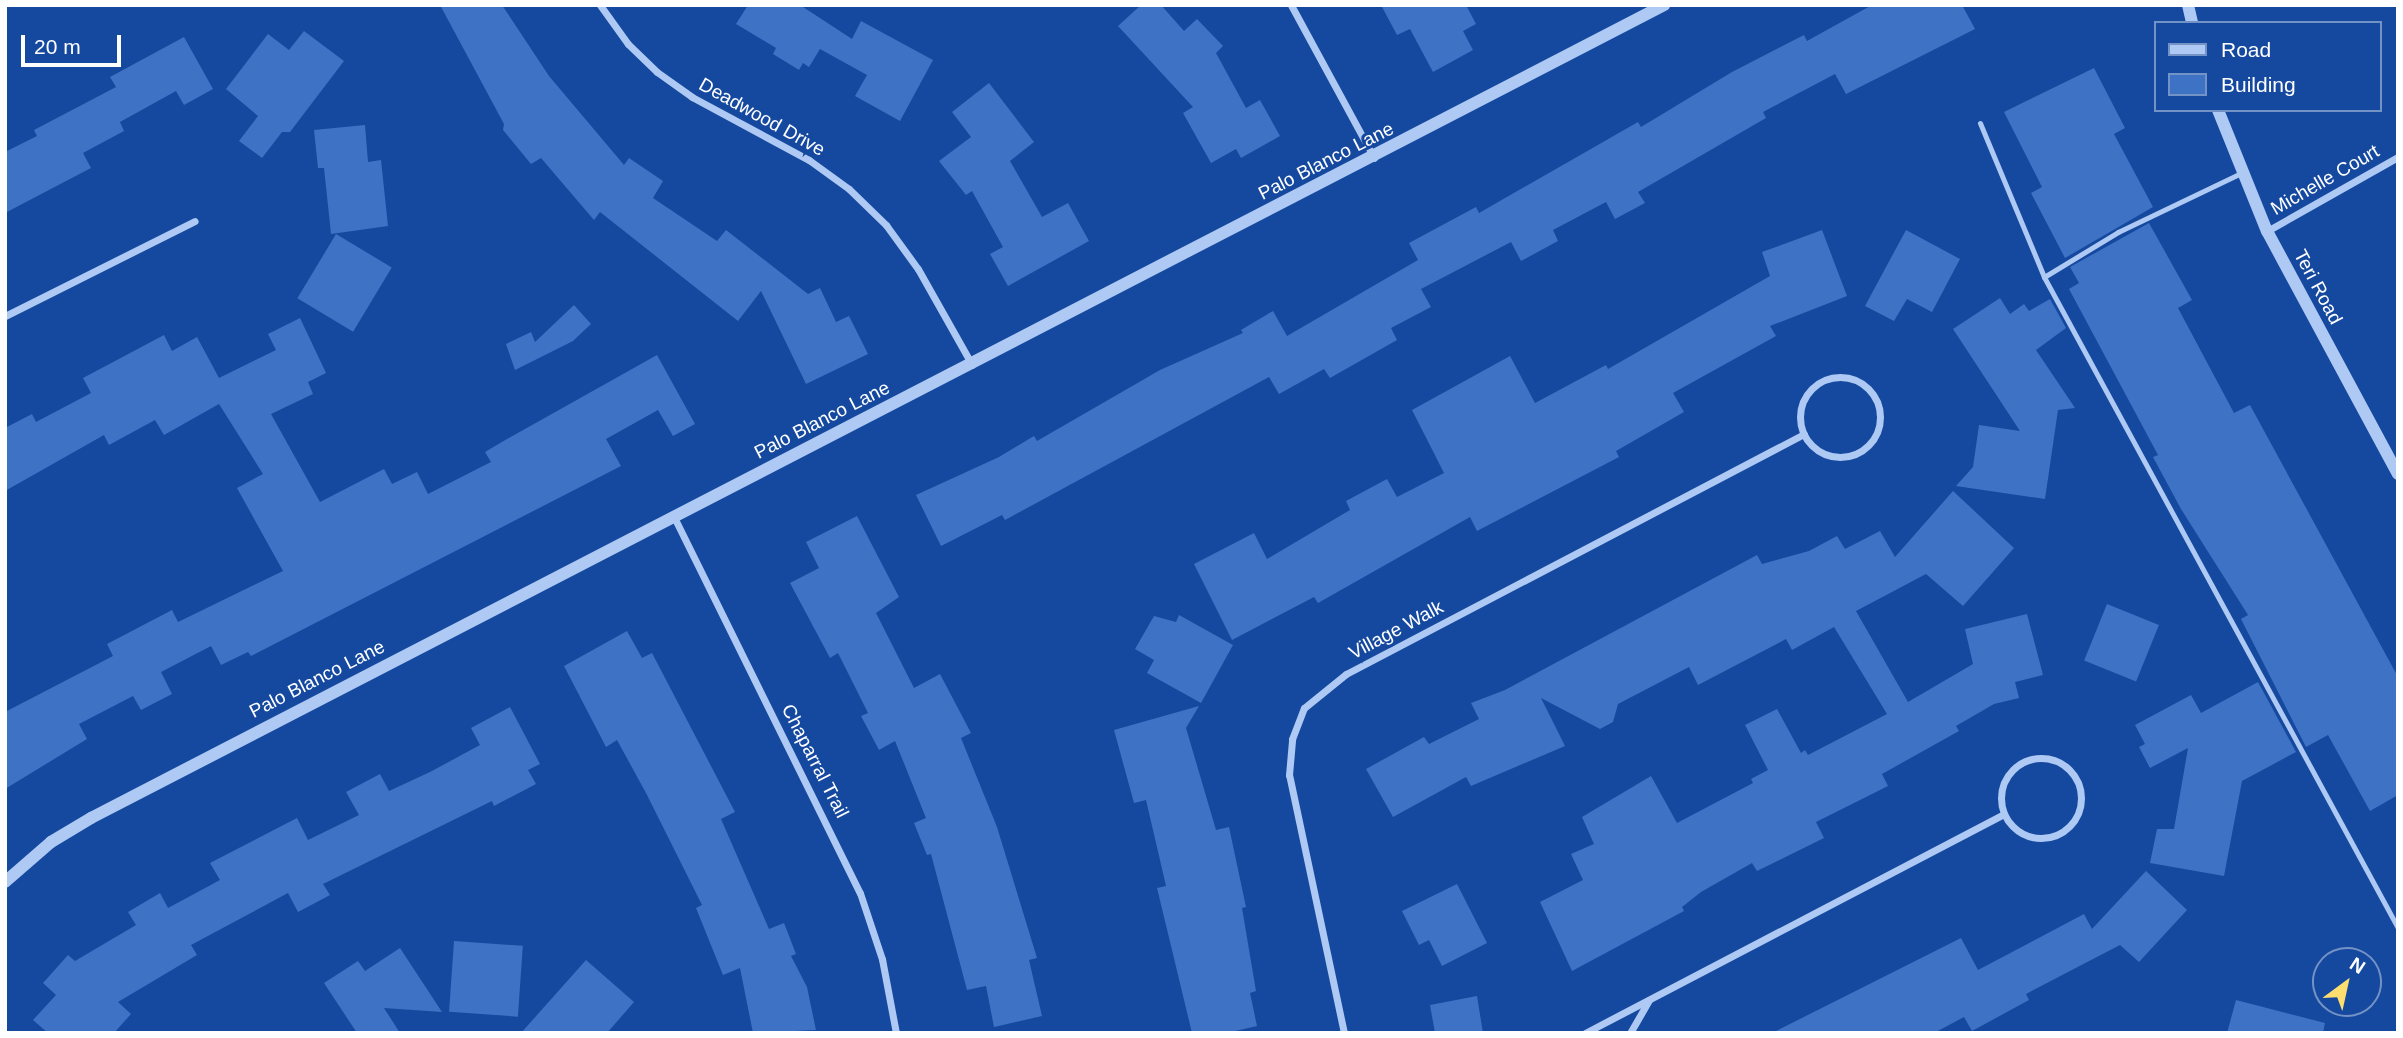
<!DOCTYPE html>
<html>
<head>
<meta charset="utf-8">
<style>
	body { margin:0 }
	#map { position:relative; width:2403px; height:1038px; overflow:hidden; background:#15499f; font-family:Arial,sans-serif }
	div>[style] { position:absolute }
	[style*='--x'] { left:calc(var(--x)*1px); top:calc(var(--y)*1px); width:calc(var(--w)*1px); rotate:calc(var(--a)*1deg) }
	.building>* { inset:0; background:#3e72c5; transform-origin:0 0 }
	.service>* { height:5px; margin:-2.5px; padding:0 2.5px; transform-origin:2.5px; border-radius:2.5px; background:#aec9f3 }
	.minor>* { height:7px; margin:-3.5px; padding:0 3.5px; transform-origin:3.5px; border-radius:3.5px; background:#aec9f3 }
	.minor>.ring { margin:-3.5px; padding:0; box-sizing:content-box; background:none; border:7px solid #aec9f3; border-radius:50% }
	.tertiary>* { height:12px; margin:-6px; padding:0 6px; transform-origin:6px; border-radius:6px; background:#aec9f3 }
	span { translate:-50% -50%; white-space:nowrap; text-align:center; line-height:1.15; -webkit-text-stroke:6px #15499f; paint-order:stroke }
	.street-label { font-size:19px; color:#fff }
	.frame { position:absolute; inset:0; border:7px solid #fff; pointer-events:none }
	.legend { position:absolute; left:2154px; top:21px; width:228px; height:91px; box-sizing:border-box; background:#15499f; border:2px solid #7392c5; margin:0; padding:9px 12px; list-style:none; font-size:21px; color:#fff }
	.legend li { display:flex; align-items:center; gap:14px; height:35px }
	.legend b { width:35px; border:2px solid #7392c5 }
	.north { position:absolute; left:2312px; top:947px; width:70px; height:70px; box-sizing:border-box; background:#15499f; border:2px solid #7392c5; border-radius:50%; rotate:33deg; font-size:19px; font-weight:700; line-height:28px; text-align:center; color:#fff }
	.north::after { content:''; display:block; margin:auto; width:24px; height:32px; background:#ffde70; clip-path:polygon(50% 0,100% 100%,50% 72%,0 100%) }
	.scale { position:absolute; left:21px; top:35px; width:100px; height:32px; box-sizing:border-box; border:4px solid #fff; border-top:0; padding-left:9px; font-size:21px; line-height:24px; white-space:nowrap; color:#fff; -webkit-text-stroke:5px #15499f; paint-order:stroke }
</style>
</head>
<body>
<div id="map">
	<div class="building">
		<div style="clip-path:polygon(440px 5px,502px 5px,549px 76px,624px 165px,629px 158px,663px 181px,653px 198px,717px 241px,726px 230px,808px 294px,820px 288px,836px 322px,849px 316px,868px 354px,806px 384px,761px 291px,738px 321px,600px 212px,594px 220px,541px 158px,531px 164px,503px 130px,504px 124px)"></div>
		<div style="clip-path:polygon(748px 5px,800px 5px,852px 39px,861px 21px,933px 60px,900px 121px,855px 96px,867px 75px,820px 49px,809px 67px,803px 63px,799px 70px,773px 54px,776px 48px,736px 24px)"></div>
		<div style="clip-path:polygon(1141px 5px,1161px 5px,1184px 31px,1197px 19px,1223px 46px,1216px 53px,1246px 108px,1260px 100px,1280px 136px,1241px 158px,1236px 149px,1211px 163px,1183px 113px,1193px 107px,1118px 26px)"></div>
		<div style="clip-path:polygon(1381px 5px,1466px 5px,1476px 24px,1463px 31px,1473px 50px,1433px 72px,1410px 29px,1397px 35px)"></div>
		<div style="clip-path:polygon(1872px 5px,1962px 5px,1975px 29px,1846px 94px,1835px 74px,1763px 112px,1766px 118px,1638px 192px,1645px 203px,1615px 219px,1606px 202px,1553px 230px,1558px 241px,1521px 261px,1511px 242px,1421px 289px,1431px 307px,1391px 328px,1397px 340px,1330px 378px,1324px 369px,1279px 394px,1269px 377px,1005px 520px,1002px 515px,941px 546px,916px 495px,999px 457px,1034px 436px,1037px 441px,1160px 370px,1243px 333px,1241px 330px,1273px 311px,1287px 336px,1418px 260px,1409px 243px,1476px 207px,1479px 213px,1638px 122px,1641px 127px,1732px 72px,1804px 35px,1807px 41px)"></div>
		<div style="clip-path:polygon(304px 31px,344px 61px,290px 132px,282px 132px,262px 158px,239px 141px,258px 116px,226px 89px,268px 34px,289px 50px)"></div>
		<div style="clip-path:polygon(184px 37px,213px 89px,184px 105px,176px 91px,120px 122px,124px 131px,83px 153px,91px 168px,5px 213px,5px 152px,37px 136px,34px 130px,116px 87px,110px 77px)"></div>
		<div style="clip-path:polygon(2094px 68px,2125px 128px,2114px 134px,2153px 207px,2065px 258px,2031px 193px,2042px 187px,2004px 112px)"></div>
		<div style="clip-path:polygon(989px 83px,1034px 142px,1010px 161px,1042px 217px,1068px 203px,1089px 241px,1008px 286px,990px 254px,1003px 247px,972px 191px,966px 195px,939px 161px,971px 137px,952px 112px)"></div>
		<div style="clip-path:polygon(365px 125px,368px 162px,381px 160px,388px 226px,331px 234px,324px 168px,318px 168px,314px 130px)"></div>
		<div style="clip-path:polygon(2149px 223px,2192px 300px,2178px 308px,2234px 413px,2250px 405px,2398px 677px,2398px 795px,2370px 811px,2328px 735px,2306px 747px,2241px 619px,2248px 615px,2181px 509px,2153px 457px,2158px 455px,2069px 289px,2079px 283px,2070px 267px)"></div>
		<div style="clip-path:polygon(1822px 230px,1847px 296px,1770px 326px,1776px 336px,1673px 393px,1684px 412px,1616px 451px,1619px 457px,1477px 531px,1470px 517px,1318px 603px,1314px 597px,1232px 640px,1194px 564px,1254px 533px,1267px 559px,1350px 510px,1346px 501px,1387px 479px,1397px 497px,1444px 473px,1412px 410px,1510px 356px,1535px 403px,1606px 365px,1608px 369px,1770px 276px,1762px 252px)"></div>
		<div style="clip-path:polygon(1906px 230px,1960px 259px,1932px 312px,1907px 299px,1894px 321px,1865px 306px)"></div>
		<div style="left:336px;top:234px;width:65px;height:75px;rotate:31deg"></div>
		<div style="clip-path:polygon(2000px 298px,2010px 314px,2024px 304px,2029px 311px,2050px 299px,2066px 328px,2036px 350px,2075px 408px,2058px 410px,2045px 499px,1956px 486px,1973px 467px,1979px 425px,2020px 431px,1953px 329px)"></div>
		<div style="clip-path:polygon(574px 305px,591px 324px,573px 341px,515px 370px,506px 344px,531px 332px,535px 342px)"></div>
		<div style="clip-path:polygon(300px 318px,326px 373px,308px 382px,313px 394px,271px 414px,320px 502px,384px 469px,392px 484px,417px 472px,428px 494px,491px 462px,485px 452px,507px 439px,657px 355px,695px 424px,673px 436px,658px 410px,606px 439px,621px 466px,251px 656px,248px 652px,221px 665px,211px 646px,161px 672px,172px 694px,141px 710px,133px 696px,79px 724px,87px 739px,5px 789px,5px 712px,113px 656px,107px 644px,172px 610px,178px 622px,283px 571px,237px 488px,263px 474px,219px 404px,164px 435px,155px 420px,109px 445px,104px 435px,5px 491px,5px 428px,32px 414px,36px 422px,91px 393px,83px 378px,164px 335px,172px 351px,197px 337px,219px 378px,276px 350px,268px 334px)"></div>
		<div style="clip-path:polygon(1953px 491px,2014px 548px,1963px 606px,1926px 574px,1856px 611px,1908px 702px,1973px 664px,1965px 629px,2027px 614px,2043px 675px,2015px 682px,2019px 698px,1994px 704px,1956px 726px,1959px 731px,1882px 774px,1888px 786px,1816px 822px,1824px 838px,1757px 871px,1752px 863px,1701px 892px,1682px 907px,1684px 911px,1572px 971px,1540px 902px,1583px 880px,1571px 854px,1594px 844px,1582px 817px,1651px 776px,1677px 823px,1753px 783px,1751px 779px,1768px 770px,1745px 725px,1777px 709px,1801px 753px,1805px 750px,1808px 755px,1887px 714px,1834px 627px,1792px 650px,1786px 639px,1698px 685px,1689px 667px,1618px 704px,1613px 722px,1600px 729px,1541px 698px,1565px 746px,1471px 786px,1466px 777px,1393px 817px,1366px 769px,1424px 737px,1429px 744px,1479px 719px,1471px 703px,1505px 690px,1757px 555px,1762px 564px,1809px 551px,1837px 536px,1845px 549px,1880px 531px,1895px 557px)"></div>
		<div style="clip-path:polygon(857px 516px,899px 597px,876px 613px,914px 688px,940px 674px,971px 733px,961px 738px,997px 827px,1037px 958px,1029px 960px,1042px 1016px,994px 1027px,986px 986px,967px 990px,931px 854px,927px 855px,914px 823px,926px 818px,895px 741px,879px 750px,861px 716px,868px 713px,838px 653px,830px 658px,790px 583px,819px 568px,806px 542px)"></div>
		<div style="left:2107px;top:604px;width:56px;height:61px;rotate:22deg"></div>
		<div style="clip-path:polygon(1179px 615px,1233px 645px,1201px 703px,1147px 673px,1154px 660px,1135px 649px,1154px 616px,1176px 622px)"></div>
		<div style="clip-path:polygon(627px 631px,642px 658px,652px 653px,735px 812px,721px 819px,769px 929px,784px 923px,796px 954px,791px 956px,807px 987px,816px 1030px,753px 1033px,740px 968px,723px 975px,696px 908px,702px 905px,646px 793px,617px 740px,606px 747px,564px 666px)"></div>
		<div style="clip-path:polygon(2258px 682px,2296px 752px,2242px 781px,2224px 876px,2150px 863px,2157px 829px,2174px 829px,2188px 748px,2150px 768px,2139px 747px,2145px 744px,2135px 725px,2191px 695px,2201px 713px)"></div>
		<div style="clip-path:polygon(1199px 706px,1186px 728px,1216px 830px,1229px 827px,1246px 907px,1242px 908px,1256px 991px,1250px 993px,1257px 1026px,1227px 1033px,1192px 1033px,1157px 888px,1166px 886px,1146px 800px,1134px 803px,1114px 730px)"></div>
		<div style="clip-path:polygon(510px 707px,540px 764px,528px 770px,536px 784px,494px 806px,492px 801px,323px 884px,330px 895px,298px 912px,288px 893px,191px 945px,197px 955px,118px 1002px,131px 1014px,114px 1033px,48px 1033px,33px 1020px,56px 995px,43px 983px,68px 955px,75px 961px,136px 925px,128px 912px,160px 893px,168px 908px,220px 880px,210px 863px,297px 818px,308px 840px,359px 815px,346px 792px,380px 774px,389px 791px,430px 772px,480px 745px,471px 728px)"></div>
		<div style="clip-path:polygon(2146px 871px,2187px 910px,2139px 962px,2120px 945px,2026px 994px,2029px 1000px,1972px 1031px,1964px 1017px,1934px 1033px,1772px 1033px,1961px 938px,1978px 970px,2084px 914px,2092px 929px)"></div>
		<div style="clip-path:polygon(1457px 884px,1487px 943px,1442px 966px,1429px 940px,1419px 945px,1402px 911px)"></div>
		<div style="left:454px;top:941px;width:69px;height:71px;rotate:4deg"></div>
		<div style="clip-path:polygon(400px 948px,442px 1012px,384px 1008px,400px 1033px,357px 1033px,324px 983px,358px 961px,365px 971px)"></div>
		<div style="clip-path:polygon(586px 960px,634px 1002px,607px 1033px,521px 1033px)"></div>
		<div style="clip-path:polygon(1477px 996px,1483px 1033px,1435px 1033px,1430px 1005px)"></div>
		<div style="clip-path:polygon(2236px 1000px,2325px 1023px,2323px 1033px,2227px 1033px)"></div>
	</div>
	<div class="service">
		<div style="--x:1980;--y:123;--w:167;--a:67.4"></div>
		<div style="--x:2044;--y:277;--w:741;--a:61.46"></div>
		<div style="--x:2044;--y:277;--w:87;--a:-31.3"></div>
		<div style="--x:2118;--y:232;--w:136;--a:-25.6"></div>
	</div>
	<div class="minor">
		<div style="--x:600;--y:5;--w:48;--a:54.3"></div>
		<div style="--x:628;--y:44;--w:40;--a:44"></div>
		<div style="--x:657;--y:72;--w:43;--a:35.5"></div>
		<div style="--x:692;--y:97;--w:133;--a:28.3"></div>
		<div style="--x:809;--y:160;--w:49;--a:35.9"></div>
		<div style="--x:849;--y:189;--w:52;--a:44.2"></div>
		<div style="--x:886;--y:225;--w:54;--a:54"></div>
		<div style="--x:918;--y:269;--w:110;--a:60.6"></div>
		<div style="--x:1291;--y:5;--w:174;--a:61.5"></div>
		<div style="--x:2267;--y:231;--w:150;--a:-29.5"></div>
		<div style="--x:5;--y:316;--w:212;--a:-26.6"></div>
		<div class="ring" style="left:1800px;top:377px;width:73px;height:73px"></div>
		<div style="--x:674;--y:517;--w:419;--a:63.7"></div>
		<div style="--x:860;--y:893;--w:70;--a:71.6"></div>
		<div style="--x:882;--y:959;--w:75;--a:79.3"></div>
		<div class="ring" style="left:2001px;top:758px;width:73px;height:73px"></div>
		<div style="--x:1344;--y:1033;--w:264;--a:-102"></div>
		<div style="--x:1289;--y:775;--w:36;--a:-85"></div>
		<div style="--x:1292;--y:739;--w:33;--a:-69"></div>
		<div style="--x:1304;--y:708;--w:54;--a:-39"></div>
		<div style="--x:1346;--y:674;--w:517;--a:-27.66"></div>
		<div style="--x:1585;--y:1033;--w:473;--a:-27.6"></div>
		<div style="--x:1630;--y:1033;--w:38;--a:-60"></div>
	</div>
	<div class="tertiary">
		<div style="--x:2188;--y:5;--w:18;--a:77"></div>
		<div style="--x:2218;--y:110;--w:131;--a:68"></div>
		<div style="--x:2267;--y:231;--w:276;--a:61.7"></div>
		<div style="--x:5;--y:882;--w:61;--a:-41"></div>
		<div style="--x:51;--y:842;--w:47;--a:-31"></div>
		<div style="--x:91;--y:818;--w:1771;--a:-27.33"></div>
	</div>
	<div class="street-label">
		<span style="left:762px;top:117px;rotate:29deg">Deadwood Drive</span>
		<span style="left:1326px;top:161px;rotate:-27deg">Palo Blanco Lane</span>
		<span style="left:2325px;top:180px;rotate:-30deg">Michelle Court</span>
		<span style="left:2318px;top:287px;rotate:62deg">Teri Road</span>
		<span style="left:822px;top:420px;rotate:-27deg">Palo Blanco Lane</span>
		<span style="left:1396px;top:630px;rotate:-28deg">Village Walk</span>
		<span style="left:317px;top:679px;rotate:-27deg">Palo Blanco Lane</span>
		<span style="left:815px;top:761px;rotate:63deg">Chaparral Trail</span>
	</div>
	<div class="frame"></div>
	<ul class="legend">
	<li><b style="height:9px;background:#aec9f3"></b>Road</li>
	<li><b style="height:19px;background:#3e72c5"></b>Building</li>
	</ul>
	<div class="north">N</div>
	<div class="scale">20 m</div>
</div>
</body>
</html>
